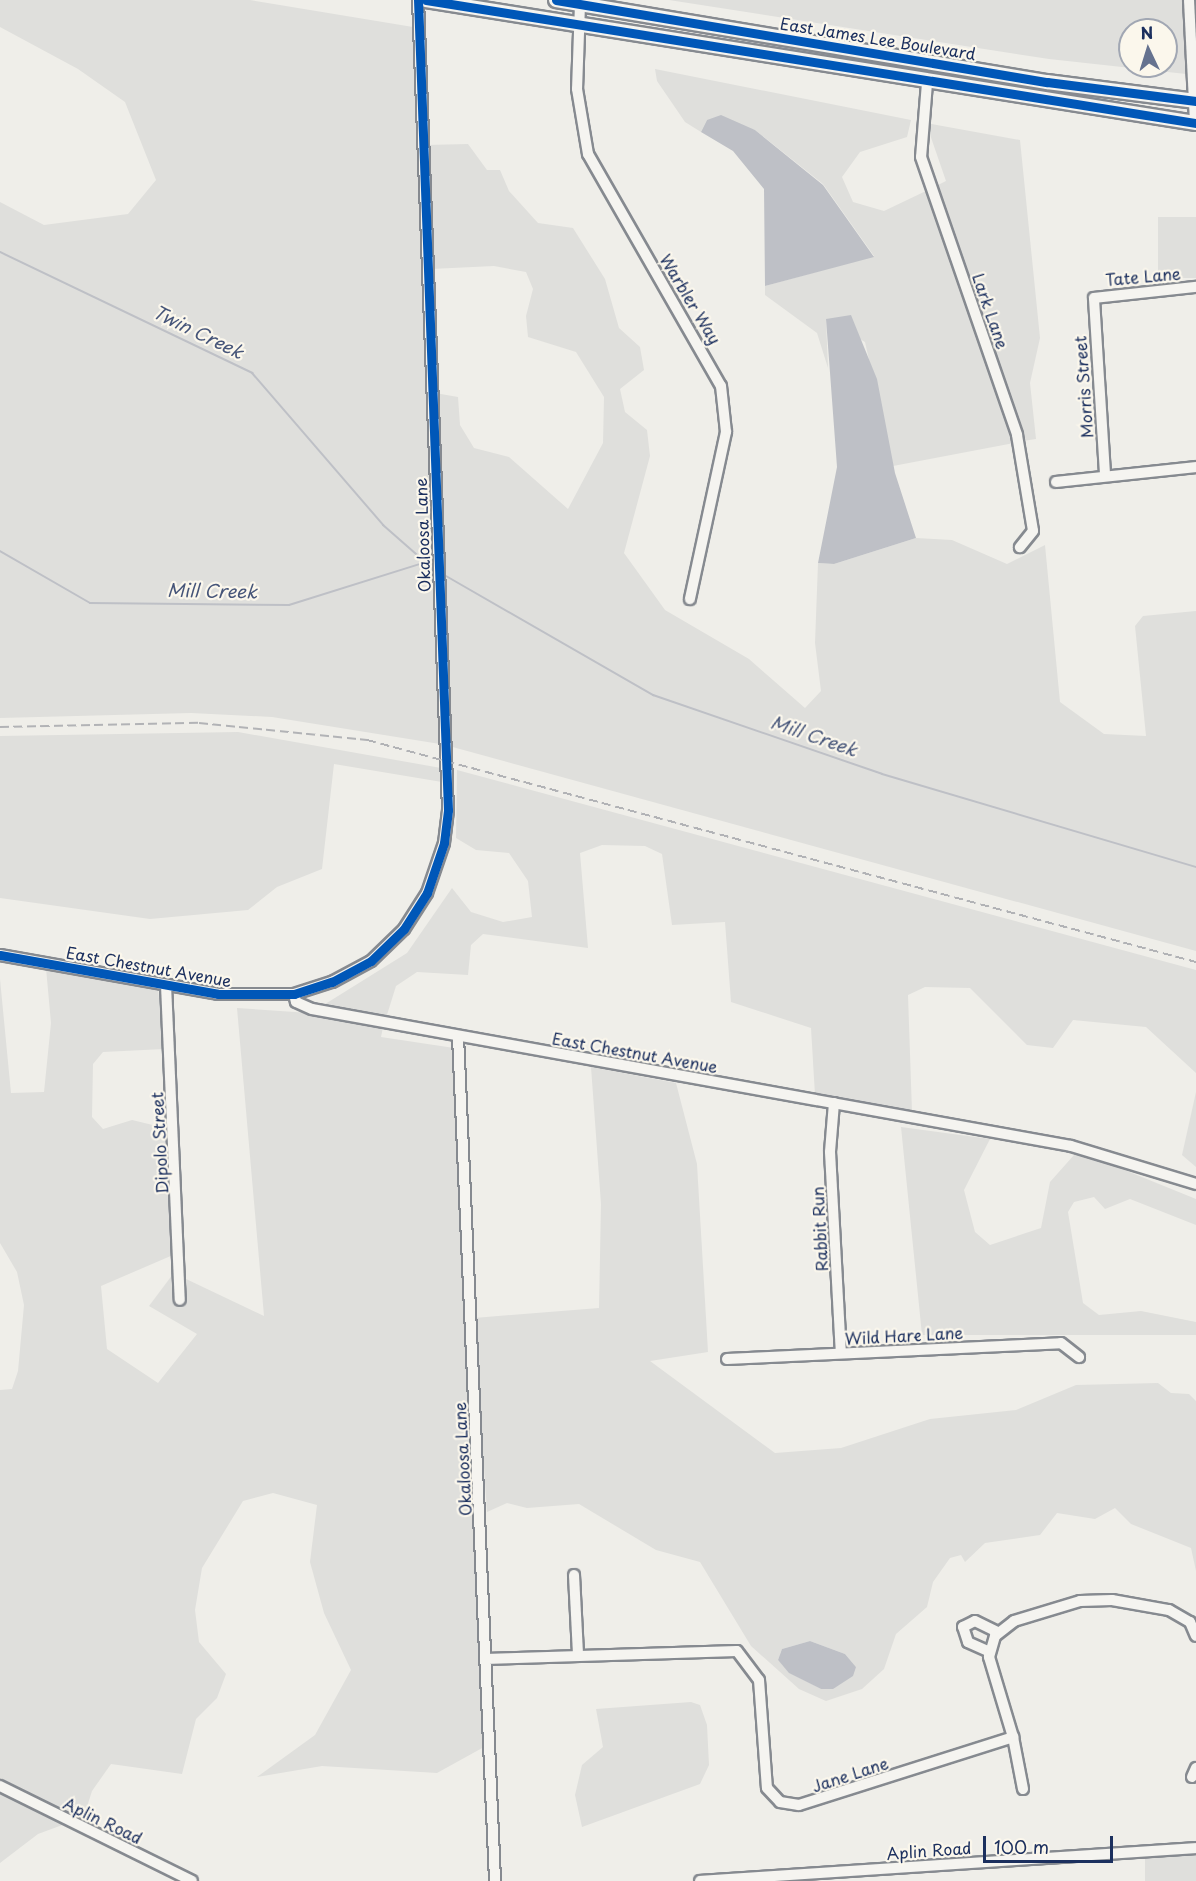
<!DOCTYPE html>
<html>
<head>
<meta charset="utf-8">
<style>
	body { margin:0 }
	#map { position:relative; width:1196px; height:1881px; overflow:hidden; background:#efeee9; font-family:"Playpen Sans",sans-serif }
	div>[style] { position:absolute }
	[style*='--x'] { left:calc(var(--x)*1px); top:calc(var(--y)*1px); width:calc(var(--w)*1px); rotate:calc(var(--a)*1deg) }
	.green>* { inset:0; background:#dfdfdc; transform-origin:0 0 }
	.water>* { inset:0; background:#bec0c6 }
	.stream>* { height:2px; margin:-1px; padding:0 1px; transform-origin:1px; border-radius:1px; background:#bec0c6 }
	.roads { filter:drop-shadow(2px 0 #868a90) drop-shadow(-2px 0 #868a90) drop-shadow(0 2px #868a90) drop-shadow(0 -2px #868a90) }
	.minor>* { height:10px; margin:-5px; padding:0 5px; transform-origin:5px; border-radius:5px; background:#f5f4f0 }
	.major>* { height:14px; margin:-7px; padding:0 7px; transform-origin:7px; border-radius:7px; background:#f5f4f0 }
	.rail>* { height:2px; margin-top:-1px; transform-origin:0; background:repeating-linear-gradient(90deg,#b2b3b6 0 9px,transparent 0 13.5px) }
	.cycleway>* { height:9px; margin:-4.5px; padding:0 4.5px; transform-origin:4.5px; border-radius:4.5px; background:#0057b8 }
	span { translate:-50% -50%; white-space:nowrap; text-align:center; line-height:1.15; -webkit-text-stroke:4.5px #fbf7ec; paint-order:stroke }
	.street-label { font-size:16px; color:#1b2f5e }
	.water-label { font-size:18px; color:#465579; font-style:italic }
	.north { position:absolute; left:1118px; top:18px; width:60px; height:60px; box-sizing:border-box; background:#fbf7ec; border:2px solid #a1a7b3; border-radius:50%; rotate:356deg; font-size:16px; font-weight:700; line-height:24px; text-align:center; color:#1b2f5e }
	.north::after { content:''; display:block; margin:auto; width:21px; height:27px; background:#65728f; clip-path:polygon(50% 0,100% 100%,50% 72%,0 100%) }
	.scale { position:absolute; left:983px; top:1836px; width:130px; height:27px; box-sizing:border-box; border:3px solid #1b2f5e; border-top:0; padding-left:8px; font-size:18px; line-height:21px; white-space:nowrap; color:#1b2f5e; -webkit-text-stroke:4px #fbf7ec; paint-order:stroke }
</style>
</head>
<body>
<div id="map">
	<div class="green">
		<div style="clip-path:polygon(0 0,250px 0,413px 27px,440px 744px,272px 717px,191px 713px,0 718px,0 202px,44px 225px,128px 214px,156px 180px,125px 102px,78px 69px,0 27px)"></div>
		<div style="clip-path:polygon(evenodd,669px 0,1184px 0,1186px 74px,1049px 59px,669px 0,1130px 30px,1166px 30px,1166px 66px,1130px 66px,1130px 30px)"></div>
		<div style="clip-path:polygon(655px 69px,911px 120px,907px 137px,860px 152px,842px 177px,853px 202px,884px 211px,928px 190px,1014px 443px,893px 466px,865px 342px,826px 319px,828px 368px,817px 333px,765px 295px,765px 286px,874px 256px,823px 184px,755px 130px,707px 120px,701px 132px,685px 122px,657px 81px)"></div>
		<div style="clip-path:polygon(926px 123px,1020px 140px,1040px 338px,1030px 383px,1036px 439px,1023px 441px,936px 186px,946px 181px)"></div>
		<div style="clip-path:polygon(468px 144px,487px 170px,500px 170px,509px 191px,538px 223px,573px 228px,605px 279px,619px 328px,640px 347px,644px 370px,620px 389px,625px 412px,647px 430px,650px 456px,624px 553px,665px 610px,749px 659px,805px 708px,821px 691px,815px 643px,818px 563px,834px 564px,916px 538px,952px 540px,1007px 564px,1045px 545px,1060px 702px,1104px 734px,1146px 736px,1135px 626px,1143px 616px,1196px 611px,1196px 951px,449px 746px,435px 393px,458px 397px,460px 425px,474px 448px,509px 457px,568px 509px,603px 443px,604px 397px,576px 352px,528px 337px,526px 316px,533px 289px,526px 272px,494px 266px,431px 269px,426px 145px)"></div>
		<div style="left:1196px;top:217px;width:61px;height:38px;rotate:90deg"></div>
		<div style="clip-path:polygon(238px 732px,441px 768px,442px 782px,334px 764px,322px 869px,277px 887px,248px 910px,150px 919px,0 898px,0 736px)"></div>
		<div style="clip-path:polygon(457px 770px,1196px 970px,1196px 1073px,1146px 1027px,1073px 1020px,1053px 1048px,1027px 1045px,970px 988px,925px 987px,908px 995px,912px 1112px,815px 1095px,811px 1028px,731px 1002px,725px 922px,672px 925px,662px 854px,645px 846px,602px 845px,580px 853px,588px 948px,483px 934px,471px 945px,468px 975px,417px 972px,396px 986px,386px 1018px,322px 1006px,407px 953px,452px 888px,471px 912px,503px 922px,532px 917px,528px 881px,509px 853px,476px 850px,456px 838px)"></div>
		<div style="clip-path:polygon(46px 968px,158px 989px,164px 1049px,103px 1052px,93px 1064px,92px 1117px,103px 1129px,132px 1120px,161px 1127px,169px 1146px,173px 1255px,101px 1286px,107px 1349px,158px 1383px,197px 1334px,149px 1306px,173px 1274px,177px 1305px,185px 1305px,184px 1278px,264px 1316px,237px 1008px,310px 1013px,383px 1027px,381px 1037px,454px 1048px,484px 1747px,437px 1773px,322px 1766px,257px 1777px,315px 1735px,351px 1670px,324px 1613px,310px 1562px,317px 1505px,273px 1493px,243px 1501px,202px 1568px,195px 1610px,199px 1642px,226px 1674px,217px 1698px,196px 1719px,182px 1774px,111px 1764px,92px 1791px,85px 1813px,76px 1818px,0 1781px,0 1390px,12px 1389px,18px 1371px,24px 1305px,17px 1272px,0 1243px,0 979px,11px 1093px,44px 1092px,51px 1023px)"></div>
		<div style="clip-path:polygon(evenodd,591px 1067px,676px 1083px,697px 1164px,708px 1352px,650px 1361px,775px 1453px,841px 1448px,930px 1419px,1016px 1410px,1076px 1385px,1158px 1383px,1171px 1393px,1189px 1394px,1196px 1401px,1196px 1571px,1191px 1548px,1131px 1524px,1115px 1508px,1095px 1519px,1057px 1513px,1040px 1535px,985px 1543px,965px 1562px,961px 1555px,950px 1558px,933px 1582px,927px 1607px,896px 1634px,884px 1669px,862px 1689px,826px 1701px,799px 1689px,751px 1646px,700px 1562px,656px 1550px,579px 1504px,527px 1508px,507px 1503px,487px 1512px,474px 1318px,599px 1308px,601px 1204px,591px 1067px,810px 1641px,845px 1654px,856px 1667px,821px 1689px,790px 1673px,778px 1660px,782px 1649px,810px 1641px)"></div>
		<div style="clip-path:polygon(1196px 1092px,1196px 1167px,1182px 1155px)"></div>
		<div style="clip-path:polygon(901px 1127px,990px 1139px,964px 1190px,975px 1232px,990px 1245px,1041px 1228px,1050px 1182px,1074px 1155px,1095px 1158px,1196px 1199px,1196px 1225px,1130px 1199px,1105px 1209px,1094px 1197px,1074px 1202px,1068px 1212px,1083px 1303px,1099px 1315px,1141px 1311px,1196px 1322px,1196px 1335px,922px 1335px)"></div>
		<div style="clip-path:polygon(691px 1702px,700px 1705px,707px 1725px,709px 1765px,700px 1784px,582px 1827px,575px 1795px,582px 1765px,603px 1747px,596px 1709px)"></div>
		<div style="clip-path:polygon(0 1792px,65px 1824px,38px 1834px,0 1863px)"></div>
		<div style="left:1196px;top:1853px;width:28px;height:51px;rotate:90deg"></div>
	</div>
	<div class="water">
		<div style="clip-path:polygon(721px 115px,755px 130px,823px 185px,874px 257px,765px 286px,764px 189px,733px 151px,701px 132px,707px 120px)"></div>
		<div style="clip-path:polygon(851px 315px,877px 379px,895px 473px,916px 538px,834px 564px,818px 563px,837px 467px,826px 319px)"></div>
		<div style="clip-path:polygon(810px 1641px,845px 1654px,856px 1667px,853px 1676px,833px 1689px,821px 1689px,789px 1673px,778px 1660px,782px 1649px)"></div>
	</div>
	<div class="stream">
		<div style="--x:0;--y:252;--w:280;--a:25.6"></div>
		<div style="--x:252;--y:373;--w:201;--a:49.2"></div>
		<div style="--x:383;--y:525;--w:64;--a:41.2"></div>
		<div style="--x:0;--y:551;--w:104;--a:30"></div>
		<div style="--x:90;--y:603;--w:199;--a:0.6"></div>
		<div style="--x:289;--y:605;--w:140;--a:-17.4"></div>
		<div style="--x:446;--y:576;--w:239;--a:29.9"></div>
		<div style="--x:653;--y:695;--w:242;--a:19"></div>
		<div style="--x:882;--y:774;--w:327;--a:16.5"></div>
	</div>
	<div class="roads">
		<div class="minor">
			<div style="--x:1189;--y:0;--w:123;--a:87.2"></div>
			<div style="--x:580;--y:4;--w:85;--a:92"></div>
			<div style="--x:577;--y:89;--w:66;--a:80.4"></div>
			<div style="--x:588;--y:154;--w:267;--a:60.2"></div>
			<div style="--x:721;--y:386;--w:46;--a:83.8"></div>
			<div style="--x:726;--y:432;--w:171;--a:102.2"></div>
			<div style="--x:927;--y:83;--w:74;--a:94.6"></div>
			<div style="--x:921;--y:157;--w:294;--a:70.9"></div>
			<div style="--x:1017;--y:435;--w:97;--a:80.5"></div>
			<div style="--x:1033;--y:531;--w:21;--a:129"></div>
			<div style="--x:1105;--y:474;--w:176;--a:-93.6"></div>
			<div style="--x:1094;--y:298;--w:103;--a:-6.2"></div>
			<div style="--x:1056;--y:482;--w:141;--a:-6.1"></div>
			<div style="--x:0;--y:955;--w:221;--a:10.1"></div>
			<div style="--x:218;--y:994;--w:76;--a:0"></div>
			<div style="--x:294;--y:994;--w:40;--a:-18"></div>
			<div style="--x:332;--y:982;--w:44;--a:-28.3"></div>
			<div style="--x:371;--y:961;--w:46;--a:-44.1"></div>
			<div style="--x:404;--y:929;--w:43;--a:-57.4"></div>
			<div style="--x:427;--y:893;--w:53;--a:-71.2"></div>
			<div style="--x:444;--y:843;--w:33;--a:-83"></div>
			<div style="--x:448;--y:810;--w:811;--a:-92.12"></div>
			<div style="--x:166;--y:985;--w:315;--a:87.5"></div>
			<div style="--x:294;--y:994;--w:8;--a:76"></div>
			<div style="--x:296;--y:1002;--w:17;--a:24"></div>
			<div style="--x:312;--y:1009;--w:771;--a:10.23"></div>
			<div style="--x:1071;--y:1146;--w:131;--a:16.9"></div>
			<div style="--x:458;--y:1036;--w:846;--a:87.49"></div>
			<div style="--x:834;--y:1103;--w:49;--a:94.7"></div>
			<div style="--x:830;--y:1152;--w:201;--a:86.9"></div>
			<div style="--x:727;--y:1359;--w:334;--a:-2.7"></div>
			<div style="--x:1061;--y:1343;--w:23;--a:38"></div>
			<div style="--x:574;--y:1575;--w:80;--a:87.1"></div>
			<div style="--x:990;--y:1652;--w:24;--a:-156"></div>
			<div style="--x:968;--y:1642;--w:16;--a:-108"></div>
			<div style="--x:963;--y:1627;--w:13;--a:-27"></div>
			<div style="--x:975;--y:1621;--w:25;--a:26"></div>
			<div style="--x:485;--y:1659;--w:252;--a:-1.8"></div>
			<div style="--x:737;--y:1651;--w:36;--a:53"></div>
			<div style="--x:759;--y:1680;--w:108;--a:85.8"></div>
			<div style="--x:767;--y:1788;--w:19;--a:47"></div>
			<div style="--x:780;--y:1802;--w:19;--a:9"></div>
			<div style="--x:799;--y:1805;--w:225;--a:-17.6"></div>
			<div style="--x:1013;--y:1737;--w:84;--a:-106.7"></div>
			<div style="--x:989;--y:1657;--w:22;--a:-74"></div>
			<div style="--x:995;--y:1636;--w:24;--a:-38"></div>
			<div style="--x:1014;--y:1621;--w:69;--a:-16.9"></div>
			<div style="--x:1080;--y:1601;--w:32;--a:-2"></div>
			<div style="--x:1112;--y:1600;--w:58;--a:10"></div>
			<div style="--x:1169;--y:1610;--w:24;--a:30"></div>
			<div style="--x:1190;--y:1622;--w:15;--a:67"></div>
			<div style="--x:1013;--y:1737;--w:53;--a:79.1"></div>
			<div style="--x:1192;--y:1777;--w:10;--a:-66"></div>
			<div style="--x:0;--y:1786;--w:214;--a:26.3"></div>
			<div style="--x:700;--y:1881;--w:497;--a:-3.8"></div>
		</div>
		<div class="major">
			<div style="--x:426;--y:0;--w:780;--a:9.08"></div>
			<div style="--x:556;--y:0;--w:498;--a:9.5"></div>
			<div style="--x:1047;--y:82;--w:150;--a:7.3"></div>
		</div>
	</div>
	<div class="rail">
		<div style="--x:0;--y:727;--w:199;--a:-1.2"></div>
		<div style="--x:199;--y:723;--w:169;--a:5.8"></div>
		<div style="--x:367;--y:740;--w:858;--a:14.99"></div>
	</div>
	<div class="cycleway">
		<div style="--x:426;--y:0;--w:780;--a:9.08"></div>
		<div style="--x:556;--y:0;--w:498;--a:9.5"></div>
		<div style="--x:1047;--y:82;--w:150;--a:7.3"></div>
		<div style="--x:0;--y:955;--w:221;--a:10.1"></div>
		<div style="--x:218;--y:994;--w:76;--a:0"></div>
		<div style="--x:294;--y:994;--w:40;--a:-18"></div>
		<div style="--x:332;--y:982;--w:44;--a:-28.3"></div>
		<div style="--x:371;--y:961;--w:46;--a:-44.1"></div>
		<div style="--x:404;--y:929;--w:43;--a:-57.4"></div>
		<div style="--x:427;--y:893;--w:53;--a:-71.2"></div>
		<div style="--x:444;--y:843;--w:33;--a:-83"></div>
		<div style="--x:448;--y:810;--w:811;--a:-92.12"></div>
	</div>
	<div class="street-label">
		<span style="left:878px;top:38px;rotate:9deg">East James Lee Boulevard</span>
		<span style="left:1143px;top:276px;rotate:-5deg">Tate Lane</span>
		<span style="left:691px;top:299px;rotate:59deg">Warbler Way</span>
		<span style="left:991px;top:311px;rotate:71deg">Lark Lane</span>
		<span style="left:1083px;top:387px;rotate:-94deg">Morris Street</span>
		<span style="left:422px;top:535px;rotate:-92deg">Okaloosa Lane</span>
		<span style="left:149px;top:966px;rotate:10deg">East Chestnut Avenue</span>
		<span style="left:635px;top:1052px;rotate:10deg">East Chestnut Avenue</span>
		<span style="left:159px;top:1143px;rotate:-93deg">Dipolo Street</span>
		<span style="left:819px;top:1229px;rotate:-93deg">Rabbit Run</span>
		<span style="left:904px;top:1335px;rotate:-3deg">Wild Hare Lane</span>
		<span style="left:462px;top:1459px;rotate:-93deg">Okaloosa Lane</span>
		<span style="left:850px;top:1774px;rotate:-18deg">Jane Lane</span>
		<span style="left:103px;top:1820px;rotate:26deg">Aplin Road</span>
		<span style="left:929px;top:1850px;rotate:-4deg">Aplin Road</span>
	</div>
	<div class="water-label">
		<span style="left:198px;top:332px;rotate:26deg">Twin Creek</span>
		<span style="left:212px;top:591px;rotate:1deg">Mill Creek</span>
		<span style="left:814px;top:736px;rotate:19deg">Mill Creek</span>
	</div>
	<div class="north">N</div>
	<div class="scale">100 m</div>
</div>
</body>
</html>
